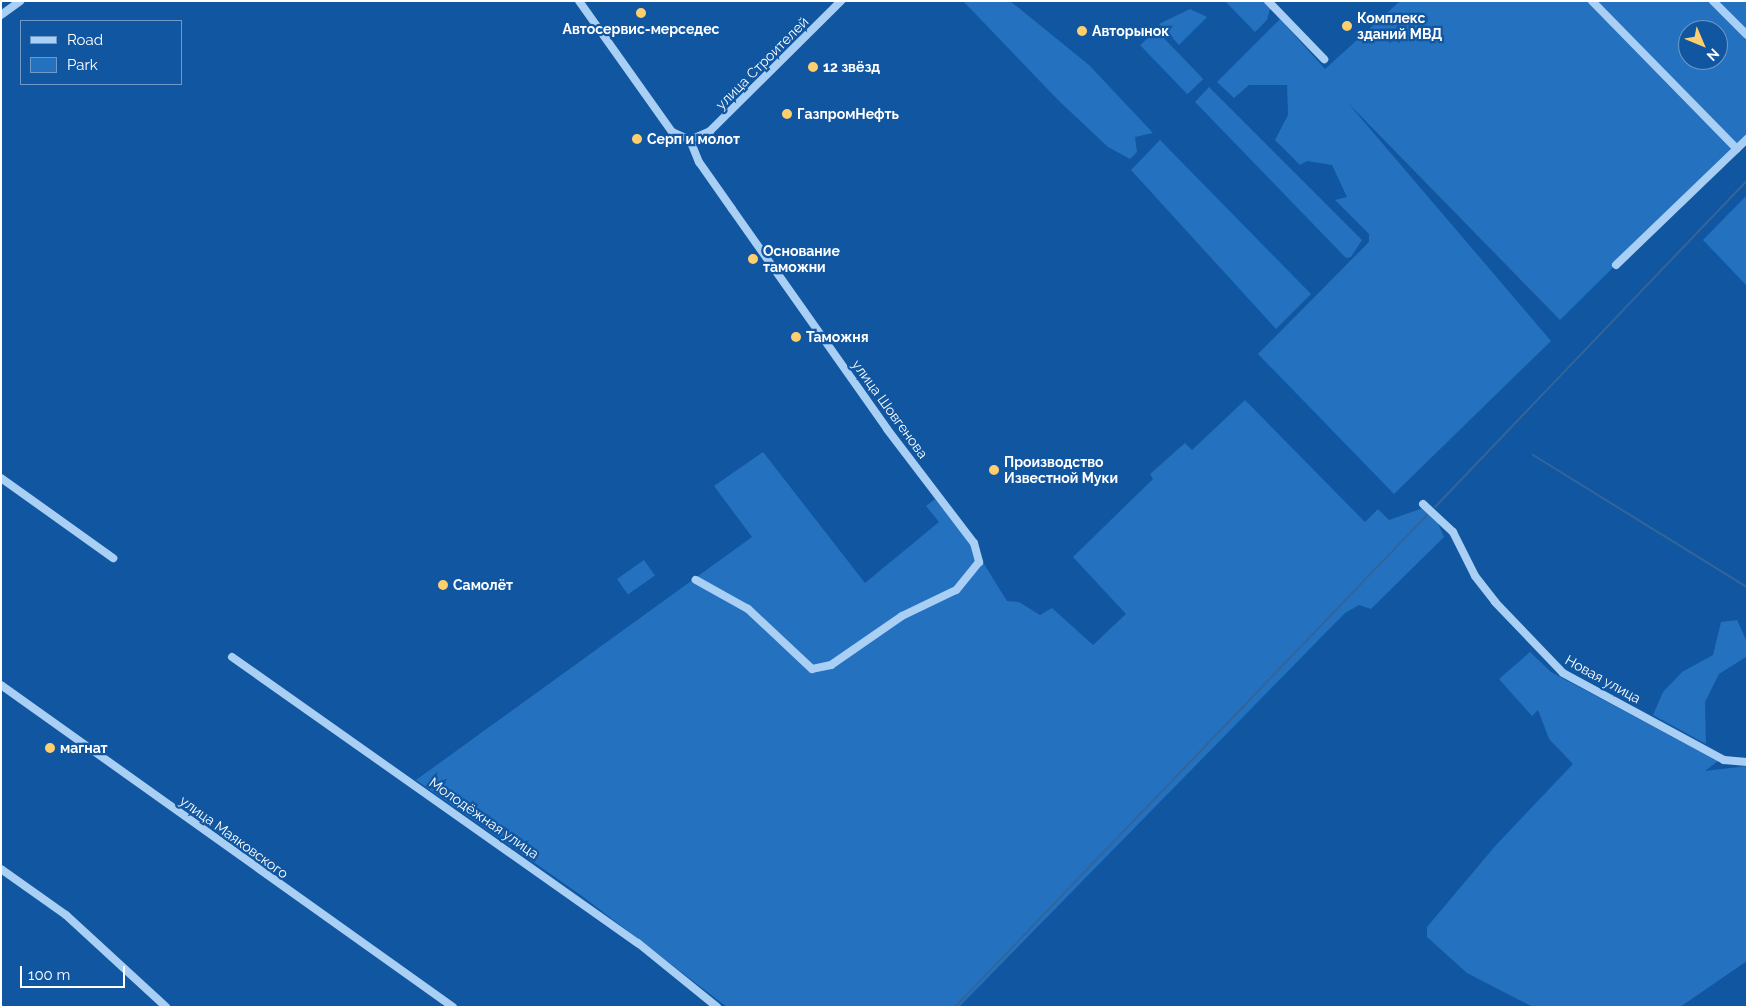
<!DOCTYPE html>
<html>
<head>
<meta charset="utf-8">
<style>
	body { margin:0 }
	#map { position:relative; width:1748px; height:1008px; overflow:hidden; background:#1156a0; font-family:Raleway,sans-serif }
	div>[style] { position:absolute }
	[style*='--x'] { left:calc(var(--x)*1px); top:calc(var(--y)*1px); width:calc(var(--w)*1px); rotate:calc(var(--a)*1deg) }
	.green>* { inset:0; background:#2471bf; transform-origin:0 0 }
	.stream>* { height:2px; margin:-1px; padding:0 1px; transform-origin:1px; border-radius:1px; background:#33659a }
	.minor>* { height:8px; margin:-4px; padding:0 4px; transform-origin:4px; border-radius:4px; background:#a9cff5 }
	.dots>* { width:14px; height:14px; translate:-50% -50%; box-sizing:border-box; border:2px solid #1156a0; border-radius:50% }
	span { translate:-50% -50%; white-space:nowrap; text-align:center; line-height:1.15; -webkit-text-stroke:4.5px #1156a0; paint-order:stroke }
	.poi-label { font-size:14px; color:#fff; font-weight:700 }
	.left { translate:0 -50%; text-align:left }
	.street-label { font-size:14px; color:#fff }
	.frame { position:absolute; inset:0; border:2px solid #fff; pointer-events:none }
	.legend { position:absolute; left:20px; top:20px; width:162px; height:65px; box-sizing:border-box; background:#1156a0; border:1px solid #709ac6; margin:0; padding:6px 9px; list-style:none; font-size:15px; color:#fff }
	.legend li { display:flex; align-items:center; gap:10px; height:25px }
	.legend b { width:25px; border:1px solid #709ac6 }
	.north { position:absolute; left:1678px; top:20px; width:50px; height:50px; box-sizing:border-box; background:#1156a0; border:1px solid #709ac6; border-radius:50%; rotate:135deg; font-size:14px; font-weight:700; line-height:20px; text-align:center; color:#fff }
	.north::after { content:''; display:block; margin:auto; width:18px; height:22px; background:#ffce6d; clip-path:polygon(50% 0,100% 100%,50% 72%,0 100%) }
	.scale { position:absolute; left:20px; top:966px; width:105px; height:22px; box-sizing:border-box; border:2px solid #fff; border-top:0; padding-left:6px; font-size:15px; line-height:18px; white-space:nowrap; color:#fff; -webkit-text-stroke:4px #1156a0; paint-order:stroke }
</style>
</head>
<body>
<div id="map">
	<div class="green">
		<div style="clip-path:polygon(1010px 1px,1089px 65px,1153px 133px,1135px 137px,1137px 152px,1130px 159px,1108px 147px,1059px 101px,964px 2px)"></div>
		<div style="clip-path:polygon(1225px 1px,1263px 1px,1270px 9px,1267px 20px,1255px 32px)"></div>
		<div style="clip-path:polygon(evenodd,1400px 1px,1747px 1px,1747px 135px,1560px 320px,1348px 103px,1551px 341px,1394px 494px,1258px 354px,1369px 242px,1369px 234px,1335px 200px,1347px 197px,1332px 165px,1307px 161px,1300px 165px,1275px 140px,1288px 115px,1287px 85px,1249px 85px,1234px 98px,1217px 82px,1280px 19px,1325px 69px,1400px 1px,1688px 30px,1718px 30px,1718px 60px,1688px 60px,1688px 30px)"></div>
		<div style="clip-path:polygon(1190px 9px,1207px 17px,1179px 45px,1159px 24px)"></div>
		<div style="left:1156px;top:30px;width:68px;height:22px;rotate:46deg"></div>
		<div style="clip-path:polygon(1209px 87px,1362px 240px,1351px 257px,1346px 258px,1195px 102px)"></div>
		<div style="clip-path:polygon(1160px 140px,1311px 294px,1276px 329px,1131px 170px)"></div>
		<div style="clip-path:polygon(1747px 195px,1747px 286px,1703px 240px)"></div>
		<div style="clip-path:polygon(1245px 400px,1365px 522px,1378px 509px,1389px 520px,1423px 508px,1437px 521px,1444px 537px,1371px 609px,1359px 605px,1345px 613px,959px 1007px,727px 1007px,582px 896px,416px 780px,752px 537px,714px 486px,763px 452px,865px 583px,939px 522px,926px 506px,935px 499px,974px 548px,1007px 601px,1019px 602px,1040px 615px,1052px 608px,1093px 645px,1126px 614px,1073px 557px,1153px 479px,1150px 474px,1185px 443px,1192px 450px)"></div>
		<div style="left:644px;top:560px;width:19px;height:33px;rotate:55deg"></div>
		<div style="clip-path:polygon(1737px 620px,1747px 642px,1746px 657px,1719px 674px,1705px 702px,1706px 744px,1653px 715px,1663px 692px,1682px 672px,1713px 655px,1721px 622px)"></div>
		<div style="clip-path:polygon(1530px 652px,1551px 672px,1718px 761px,1705px 771px,1747px 766px,1747px 961px,1680px 1007px,1533px 1007px,1467px 973px,1427px 937px,1427px 927px,1496px 845px,1573px 764px,1549px 739px,1538px 710px,1532px 716px,1499px 679px)"></div>
	</div>
	<div class="stream">
		<div style="--x:1533;--y:455;--w:251;--a:31.7"></div>
		<div style="--x:1435;--y:507;--w:451;--a:-46.3"></div>
		<div style="--x:955;--y:1007;--w:682;--a:-46.19"></div>
	</div>
	<div class="minor">
		<div style="--x:579;--y:1;--w:161;--a:54.6"></div>
		<div style="--x:672;--y:132;--w:20;--a:24"></div>
		<div style="--x:690;--y:140;--w:22;--a:-24"></div>
		<div style="--x:710;--y:131;--w:185;--a:-44.8"></div>
		<div style="--x:1268;--y:1;--w:81;--a:46"></div>
		<div style="--x:1592;--y:1;--w:207;--a:45.6"></div>
		<div style="--x:1713;--y:1;--w:48;--a:45"></div>
		<div style="--x:1;--y:15;--w:24;--a:-36"></div>
		<div style="--x:690;--y:140;--w:24;--a:68"></div>
		<div style="--x:699;--y:162;--w:57;--a:54.9"></div>
		<div style="--x:732;--y:209;--w:269;--a:54.8"></div>
		<div style="--x:887;--y:429;--w:143;--a:52.7"></div>
		<div style="--x:974;--y:543;--w:20;--a:75"></div>
		<div style="--x:979;--y:562;--w:36;--a:129"></div>
		<div style="--x:956;--y:590;--w:60;--a:154.3"></div>
		<div style="--x:902;--y:616;--w:86;--a:145.4"></div>
		<div style="--x:831;--y:665;--w:19;--a:168"></div>
		<div style="--x:812;--y:669;--w:88;--a:-136.8"></div>
		<div style="--x:748;--y:609;--w:60;--a:-150.9"></div>
		<div style="--x:1616;--y:265;--w:182;--a:-43.9"></div>
		<div style="--x:1;--y:478;--w:138;--a:35.5"></div>
		<div style="--x:1423;--y:504;--w:41;--a:43"></div>
		<div style="--x:1453;--y:532;--w:49;--a:63.4"></div>
		<div style="--x:1475;--y:576;--w:33;--a:52"></div>
		<div style="--x:1495;--y:602;--w:98;--a:46.2"></div>
		<div style="--x:1563;--y:673;--w:183;--a:28.4"></div>
		<div style="--x:1724;--y:760;--w:23;--a:5"></div>
		<div style="--x:232;--y:657;--w:497;--a:35.2"></div>
		<div style="--x:638;--y:943;--w:102;--a:39"></div>
		<div style="--x:1;--y:685;--w:555;--a:35.47"></div>
		<div style="--x:1;--y:869;--w:80;--a:35.3"></div>
		<div style="--x:66;--y:915;--w:136;--a:42.6"></div>
	</div>
	<div class="dots">
		<div style="left:641px;top:13px;background:#ffce6d"></div>
		<div style="left:1347px;top:26px;background:#ffce6d"></div>
		<div style="left:1082px;top:31px;background:#ffce6d"></div>
		<div style="left:813px;top:67px;background:#ffce6d"></div>
		<div style="left:787px;top:114px;background:#ffce6d"></div>
		<div style="left:637px;top:139px;background:#ffce6d"></div>
		<div style="left:753px;top:259px;background:#ffce6d"></div>
		<div style="left:796px;top:337px;background:#ffce6d"></div>
		<div style="left:994px;top:470px;background:#ffce6d"></div>
		<div style="left:443px;top:585px;background:#ffce6d"></div>
		<div style="left:50px;top:748px;background:#ffce6d"></div>
	</div>
	<div class="poi-label">
		<span class="left" style="left:1357px;top:26px">Комплекс<br>зданий МВД</span>
		<span style="left:641px;top:29px">Автосервис-мерседес</span>
		<span class="left" style="left:1092px;top:31px">Авторынок</span>
		<span class="left" style="left:823px;top:67px">12 звёзд</span>
		<span class="left" style="left:797px;top:114px">ГазпромНефть</span>
		<span class="left" style="left:647px;top:139px">Серп и молот</span>
		<span class="left" style="left:763px;top:259px">Основание<br>таможни</span>
		<span class="left" style="left:806px;top:337px">Таможня</span>
		<span class="left" style="left:1004px;top:470px">Производство<br>Известной Муки</span>
		<span class="left" style="left:453px;top:585px">Самолёт</span>
		<span class="left" style="left:60px;top:748px">магнат</span>
	</div>
	<div class="street-label">
		<span style="left:762px;top:63px;rotate:-45deg">улица Строителей</span>
		<span style="left:890px;top:409px;rotate:54deg">улица Шовгенова</span>
		<span style="left:1603px;top:679px;rotate:29deg">Новая улица</span>
		<span style="left:484px;top:818px;rotate:35deg">Молодёжная улица</span>
		<span style="left:234px;top:837px;rotate:36deg">улица Маяковского</span>
	</div>
	<div class="frame"></div>
	<ul class="legend">
	<li><b style="height:6px;background:#a9cff5"></b>Road</li>
	<li><b style="height:14px;background:#2471bf"></b>Park</li>
	</ul>
	<div class="north">N</div>
	<div class="scale">100 m</div>
</div>
</body>
</html>
